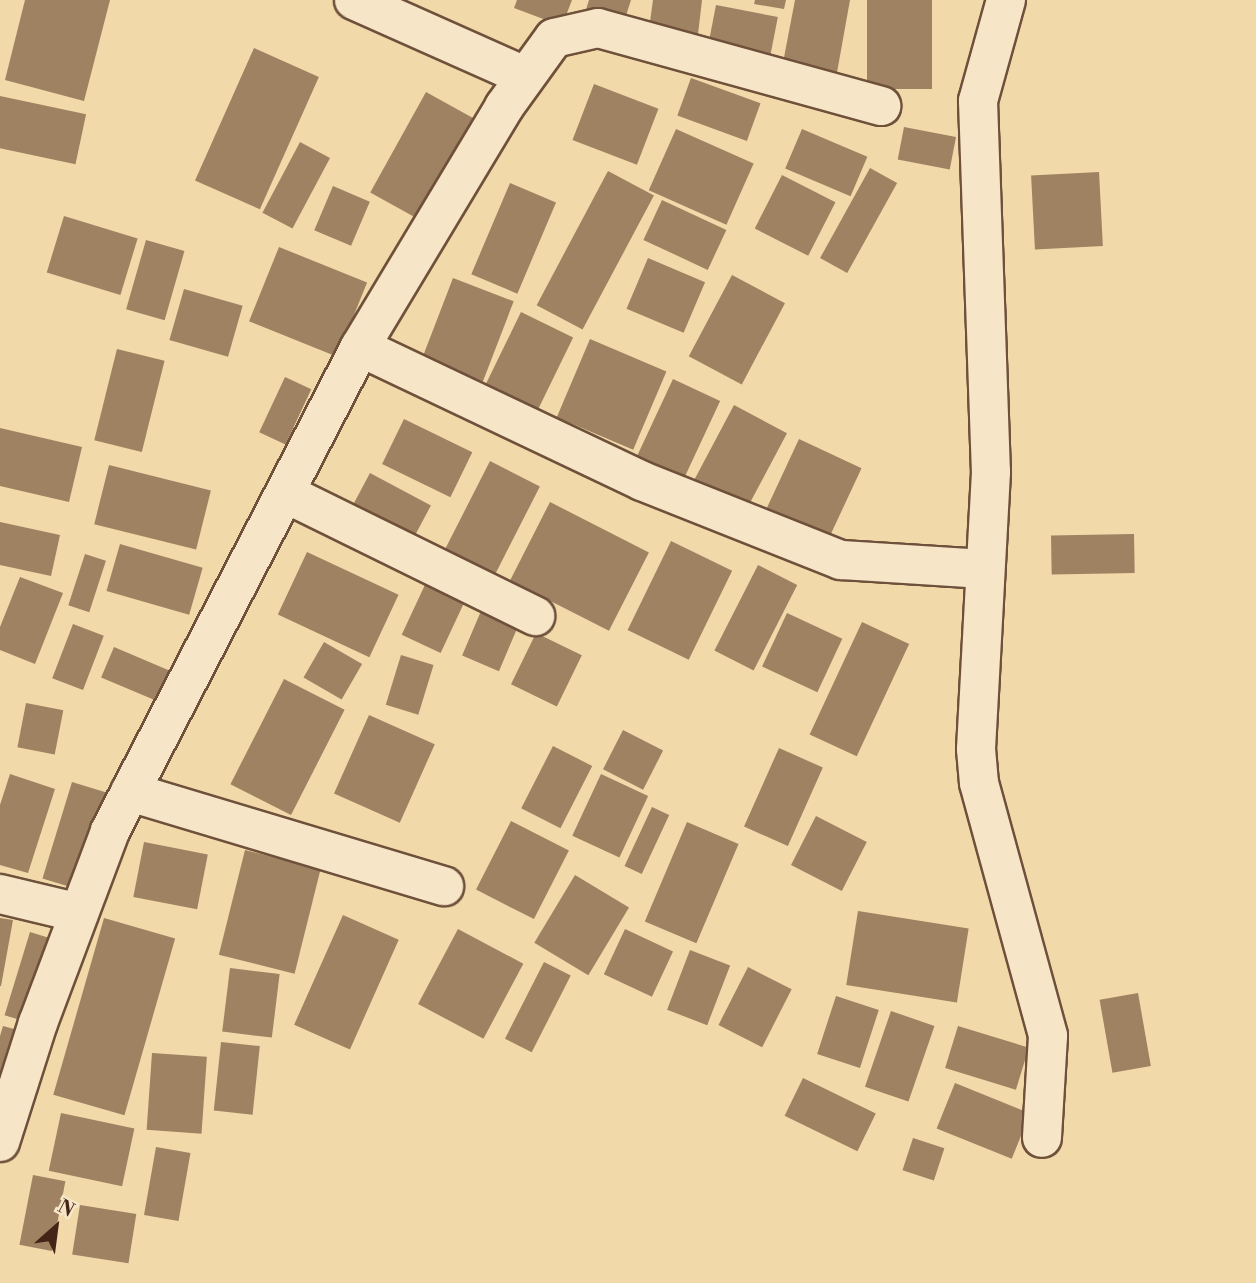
<!DOCTYPE html>
<html>
<head>
<meta charset="utf-8">
<style>
	body { margin:0 }
	#map { position:relative; width:1256px; height:1283px; overflow:hidden; background:#f1d9a9; font-family:"Libre Bodoni",serif }
	div>[style] { position:absolute }
	[style*='--x'] { left:calc(var(--x)*1px); top:calc(var(--y)*1px); width:calc(var(--w)*1px); rotate:calc(var(--a)*1deg) }
	.building>* { inset:0; background:#9e8262; transform-origin:0 0 }
	.roads { filter:drop-shadow(2px 0 #6f513b) drop-shadow(-2px 0 #6f513b) drop-shadow(0 2px #6f513b) drop-shadow(0 -2px #6f513b) }
	.minor>* { height:38px; margin:-19px; padding:0 19px; transform-origin:19px; border-radius:19px; background:#f6e6c7 }
	span { translate:-50% -50%; white-space:nowrap; text-align:center; line-height:1.15; -webkit-text-stroke:5px #f6e6c7; paint-order:stroke }
	.north { position:absolute; left:21px; top:1192px; width:70px; height:70px; -webkit-text-stroke:5px #f6e6c7; paint-order:stroke; rotate:28deg; font-size:19px; font-weight:700; line-height:28px; text-align:center; color:#442416 }
	.north::after { content:''; display:block; margin:auto; width:24px; height:32px; background:#442416; clip-path:polygon(50% 0,100% 100%,50% 72%,0 100%) }
</style>
</head>
<body>
<div id="map">
	<div class="building">
		<div style="clip-path:polygon(25px 0,110px 0,84px 101px,5px 80px)"></div>
		<div style="clip-path:polygon(517px 0,572px 0,562px 26px,514px 8px)"></div>
		<div style="clip-path:polygon(589px 0,631px 0,623px 25px,585px 13px)"></div>
		<div style="clip-path:polygon(653px 0,702px 0,697px 43px,648px 36px)"></div>
		<div style="clip-path:polygon(755px 0,786px 0,784px 9px,754px 4px)"></div>
		<div style="clip-path:polygon(795px 0,850px 0,836px 78px,782px 68px)"></div>
		<div style="left:867px;top:0;width:65px;height:89px"></div>
		<div style="left:716px;top:5px;width:63px;height:49px;rotate:11deg"></div>
		<div style="left:254px;top:48px;width:71px;height:145px;rotate:24deg"></div>
		<div style="left:691px;top:78px;width:74px;height:40px;rotate:20deg"></div>
		<div style="left:594px;top:84px;width:69px;height:60px;rotate:21deg"></div>
		<div style="left:426px;top:92px;width:63px;height:115px;rotate:29deg"></div>
		<div style="left:0;top:96px;width:88px;height:51px;rotate:12deg"></div>
		<div style="left:904px;top:127px;width:53px;height:33px;rotate:11deg"></div>
		<div style="left:676px;top:129px;width:85px;height:67px;rotate:24deg"></div>
		<div style="left:802px;top:129px;width:71px;height:43px;rotate:23deg"></div>
		<div style="left:300px;top:142px;width:34px;height:80px;rotate:28deg"></div>
		<div style="left:870px;top:168px;width:31px;height:103px;rotate:29deg"></div>
		<div style="left:608px;top:171px;width:52px;height:152px;rotate:28deg"></div>
		<div style="left:1099px;top:172px;width:74px;height:68px;rotate:87deg"></div>
		<div style="left:782px;top:175px;width:60px;height:60px;rotate:27deg"></div>
		<div style="left:510px;top:183px;width:50px;height:99px;rotate:23deg"></div>
		<div style="left:333px;top:186px;width:40px;height:48px;rotate:23deg"></div>
		<div style="left:662px;top:200px;width:71px;height:44px;rotate:25deg"></div>
		<div style="left:64px;top:216px;width:77px;height:59px;rotate:17deg"></div>
		<div style="left:146px;top:240px;width:40px;height:72px;rotate:16deg"></div>
		<div style="left:279px;top:247px;width:95px;height:80px;rotate:22deg"></div>
		<div style="left:648px;top:258px;width:62px;height:55px;rotate:23deg"></div>
		<div style="left:732px;top:275px;width:60px;height:92px;rotate:28deg"></div>
		<div style="left:453px;top:278px;width:65px;height:86px;rotate:21deg"></div>
		<div style="left:184px;top:289px;width:61px;height:53px;rotate:16deg"></div>
		<div style="left:521px;top:312px;width:58px;height:99px;rotate:26deg"></div>
		<div style="left:590px;top:339px;width:83px;height:85px;rotate:23deg"></div>
		<div style="left:117px;top:349px;width:49px;height:94px;rotate:14deg"></div>
		<div style="left:285px;top:377px;width:29px;height:61px;rotate:25deg"></div>
		<div style="left:673px;top:379px;width:52px;height:96px;rotate:25deg"></div>
		<div style="left:734px;top:405px;width:60px;height:95px;rotate:28deg"></div>
		<div style="left:404px;top:419px;width:76px;height:50px;rotate:26deg"></div>
		<div style="clip-path:polygon(0 428px,82px 447px,69px 502px,0 486px)"></div>
		<div style="left:799px;top:439px;width:69px;height:91px;rotate:25deg"></div>
		<div style="left:490px;top:461px;width:56px;height:99px;rotate:27deg"></div>
		<div style="left:109px;top:465px;width:105px;height:61px;rotate:14deg"></div>
		<div style="left:370px;top:473px;width:69px;height:38px;rotate:28deg"></div>
		<div style="left:550px;top:502px;width:111px;height:88px;rotate:27deg"></div>
		<div style="clip-path:polygon(0 522px,60px 535px,51px 576px,0 565px)"></div>
		<div style="left:1134px;top:534px;width:39px;height:83px;rotate:89deg"></div>
		<div style="left:671px;top:541px;width:68px;height:99px;rotate:26deg"></div>
		<div style="left:120px;top:544px;width:86px;height:49px;rotate:16deg"></div>
		<div style="left:307px;top:552px;width:101px;height:69px;rotate:25deg"></div>
		<div style="left:85px;top:554px;width:22px;height:54px;rotate:18deg"></div>
		<div style="left:758px;top:565px;width:44px;height:96px;rotate:27deg"></div>
		<div style="left:430px;top:574px;width:43px;height:67px;rotate:25deg"></div>
		<div style="clip-path:polygon(20px 577px,63px 593px,35px 664px,0 650px,0 627px)"></div>
		<div style="left:484px;top:604px;width:40px;height:56px;rotate:23deg"></div>
		<div style="left:787px;top:613px;width:61px;height:59px;rotate:25deg"></div>
		<div style="left:862px;top:622px;width:52px;height:124px;rotate:25deg"></div>
		<div style="left:73px;top:624px;width:33px;height:58px;rotate:21deg"></div>
		<div style="left:536px;top:633px;width:51px;height:57px;rotate:26deg"></div>
		<div style="left:324px;top:642px;width:44px;height:41px;rotate:30deg"></div>
		<div style="left:114px;top:647px;width:60px;height:33px;rotate:23deg"></div>
		<div style="left:401px;top:655px;width:34px;height:52px;rotate:17deg"></div>
		<div style="left:284px;top:679px;width:68px;height:118px;rotate:27deg"></div>
		<div style="left:26px;top:703px;width:38px;height:45px;rotate:11deg"></div>
		<div style="left:369px;top:715px;width:72px;height:86px;rotate:24deg"></div>
		<div style="left:623px;top:730px;width:45px;height:44px;rotate:27deg"></div>
		<div style="left:553px;top:746px;width:44px;height:70px;rotate:27deg"></div>
		<div style="left:779px;top:748px;width:48px;height:86px;rotate:24deg"></div>
		<div style="clip-path:polygon(10px 774px,55px 789px,28px 873px,0 865px,0 805px)"></div>
		<div style="left:601px;top:774px;width:52px;height:68px;rotate:25deg"></div>
		<div style="left:72px;top:782px;width:42px;height:101px;rotate:17deg"></div>
		<div style="left:652px;top:807px;width:19px;height:65px;rotate:25deg"></div>
		<div style="left:816px;top:816px;width:57px;height:55px;rotate:27deg"></div>
		<div style="left:511px;top:821px;width:65px;height:77px;rotate:27deg"></div>
		<div style="left:687px;top:822px;width:56px;height:108px;rotate:23deg"></div>
		<div style="left:144px;top:842px;width:65px;height:56px;rotate:11deg"></div>
		<div style="left:245px;top:850px;width:78px;height:108px;rotate:14deg"></div>
		<div style="left:575px;top:875px;width:63px;height:79px;rotate:31deg"></div>
		<div style="left:858px;top:911px;width:112px;height:75px;rotate:9deg"></div>
		<div style="left:343px;top:915px;width:61px;height:120px;rotate:24deg"></div>
		<div style="clip-path:polygon(0 918px,13px 920px,1px 986px,0 986px)"></div>
		<div style="left:104px;top:918px;width:74px;height:184px;rotate:16deg"></div>
		<div style="left:458px;top:929px;width:74px;height:85px;rotate:28deg"></div>
		<div style="left:625px;top:929px;width:53px;height:50px;rotate:25deg"></div>
		<div style="left:30px;top:932px;width:27px;height:87px;rotate:17deg"></div>
		<div style="left:690px;top:950px;width:43px;height:64px;rotate:21deg"></div>
		<div style="left:544px;top:962px;width:30px;height:86px;rotate:27deg"></div>
		<div style="left:748px;top:967px;width:49px;height:65px;rotate:27deg"></div>
		<div style="left:230px;top:968px;width:50px;height:64px;rotate:7deg"></div>
		<div style="left:1138px;top:993px;width:74px;height:39px;rotate:80deg"></div>
		<div style="left:836px;top:996px;width:45px;height:61px;rotate:18deg"></div>
		<div style="left:891px;top:1011px;width:46px;height:80px;rotate:19deg"></div>
		<div style="clip-path:polygon(3px 1026px,25px 1032px,0 1079px,0 1036px)"></div>
		<div style="left:958px;top:1026px;width:74px;height:44px;rotate:17deg"></div>
		<div style="left:221px;top:1042px;width:39px;height:69px;rotate:6deg"></div>
		<div style="left:152px;top:1053px;width:55px;height:77px;rotate:4deg"></div>
		<div style="left:803px;top:1078px;width:81px;height:42px;rotate:26deg"></div>
		<div style="left:955px;top:1083px;width:81px;height:49px;rotate:22deg"></div>
		<div style="left:61px;top:1113px;width:75px;height:59px;rotate:12deg"></div>
		<div style="left:913px;top:1138px;width:33px;height:34px;rotate:18deg"></div>
		<div style="left:156px;top:1147px;width:35px;height:69px;rotate:10deg"></div>
		<div style="left:33px;top:1175px;width:33px;height:71px;rotate:11deg"></div>
		<div style="left:80px;top:1205px;width:57px;height:50px;rotate:9deg"></div>
	</div>
	<div class="roads">
		<div class="minor">
			<div style="--x:354;--y:0;--w:187;--a:24"></div>
			<div style="--x:1006;--y:0;--w:105;--a:105.5"></div>
			<div style="--x:978;--y:101;--w:371;--a:88"></div>
			<div style="--x:991;--y:472;--w:277;--a:93.1"></div>
			<div style="--x:976;--y:749;--w:34;--a:85"></div>
			<div style="--x:979;--y:783;--w:262;--a:74.7"></div>
			<div style="--x:1048;--y:1036;--w:102;--a:93.4"></div>
			<div style="--x:360;--y:347;--w:312;--a:25.4"></div>
			<div style="--x:642;--y:481;--w:214;--a:21.7"></div>
			<div style="--x:841;--y:560;--w:144;--a:3.6"></div>
			<div style="--x:285;--y:493;--w:279;--a:26.2"></div>
			<div style="--x:130;--y:792;--w:328;--a:16.7"></div>
			<div style="--x:0;--y:894;--w:81;--a:13.5"></div>
			<div style="--x:0;--y:1142;--w:125;--a:-72.3"></div>
			<div style="--x:38;--y:1023;--w:205;--a:-69.4"></div>
			<div style="--x:110;--y:831;--w:545;--a:-62.68"></div>
			<div style="--x:360;--y:347;--w:280;--a:-59"></div>
			<div style="--x:504;--y:107;--w:85;--a:-54.1"></div>
			<div style="--x:554;--y:38;--w:45;--a:-12.8"></div>
			<div style="--x:598;--y:28;--w:294;--a:15.4"></div>
		</div>
	</div>
	<div class="north">N</div>
</div>
</body>
</html>
